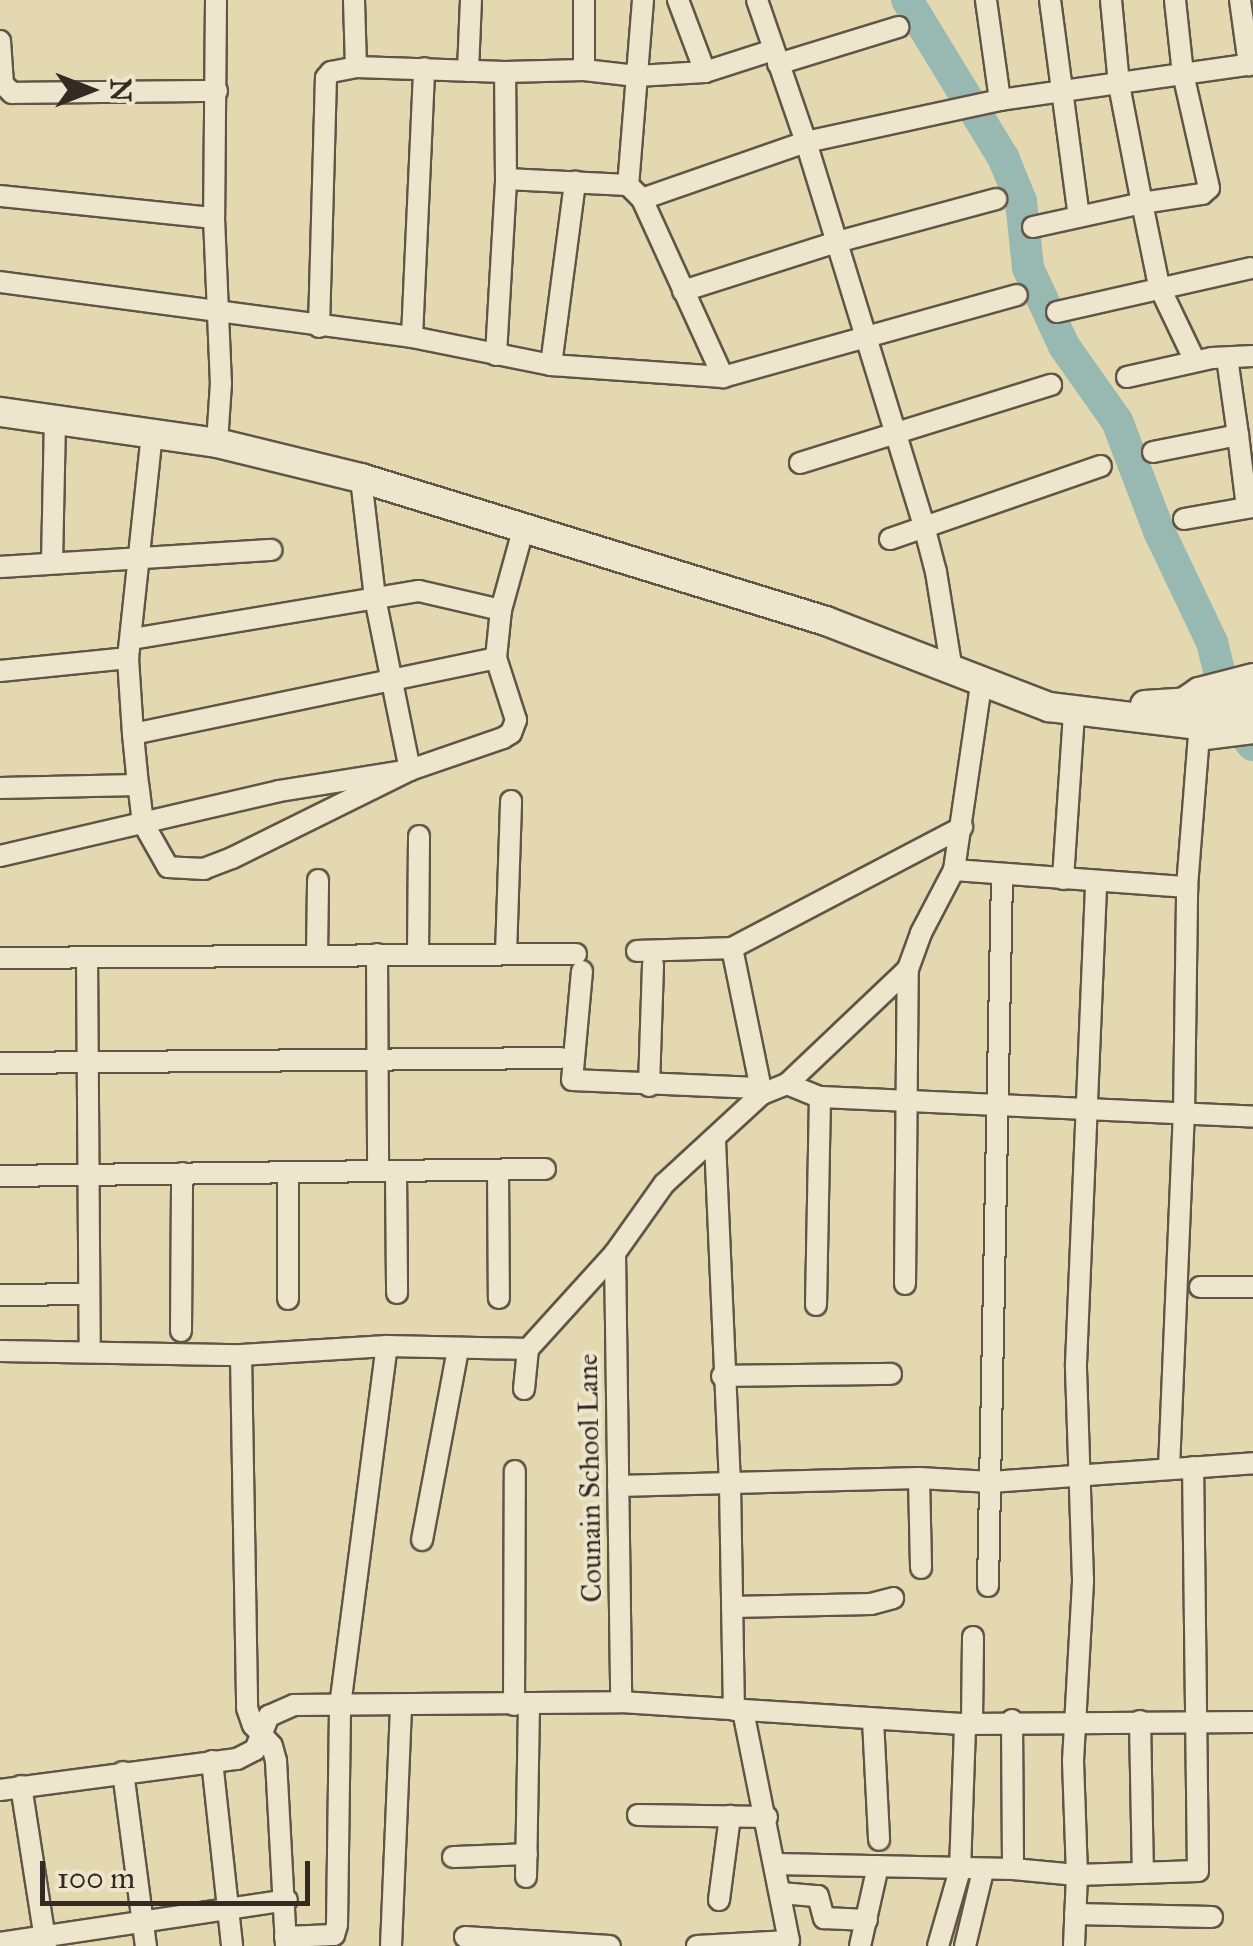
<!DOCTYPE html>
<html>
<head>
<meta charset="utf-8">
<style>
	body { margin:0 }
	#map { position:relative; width:1253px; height:1946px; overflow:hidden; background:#e4d8b0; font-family:"IM FELL Great Primer",serif }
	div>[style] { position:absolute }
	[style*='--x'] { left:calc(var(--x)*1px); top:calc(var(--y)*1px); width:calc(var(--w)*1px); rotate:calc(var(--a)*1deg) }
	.river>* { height:32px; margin:-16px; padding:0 16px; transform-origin:16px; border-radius:16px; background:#97b9b2 }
	.roads { filter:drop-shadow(2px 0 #615546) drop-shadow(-2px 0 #615546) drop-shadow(0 2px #615546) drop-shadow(0 -2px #615546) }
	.minor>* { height:20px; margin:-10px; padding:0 10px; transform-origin:10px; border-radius:10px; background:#ede6cc }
	.tertiary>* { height:25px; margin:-12.5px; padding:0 12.5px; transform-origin:12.5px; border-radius:12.5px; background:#ede6cc }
	.secondary>* { height:28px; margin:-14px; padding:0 14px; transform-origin:14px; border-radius:14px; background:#ede6cc }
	span { translate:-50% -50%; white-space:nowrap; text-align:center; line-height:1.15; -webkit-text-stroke:8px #ede6cc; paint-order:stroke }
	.street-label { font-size:28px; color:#352923 }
	.north { position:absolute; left:40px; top:40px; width:100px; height:100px; -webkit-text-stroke:8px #ede6cc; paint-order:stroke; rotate:90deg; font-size:28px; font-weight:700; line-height:40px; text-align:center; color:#352923 }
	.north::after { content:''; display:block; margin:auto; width:35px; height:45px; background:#352923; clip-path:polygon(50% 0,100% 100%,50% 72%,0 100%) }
	.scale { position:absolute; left:40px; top:1861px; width:270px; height:45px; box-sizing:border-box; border:5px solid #352923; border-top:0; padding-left:12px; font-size:30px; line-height:35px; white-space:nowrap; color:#352923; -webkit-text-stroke:8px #ede6cc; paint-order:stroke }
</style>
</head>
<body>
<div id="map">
	<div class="river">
		<div style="--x:907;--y:0;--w:184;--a:58.6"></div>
		<div style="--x:1003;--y:157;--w:48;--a:67.8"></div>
		<div style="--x:1021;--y:201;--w:67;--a:84"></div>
		<div style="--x:1028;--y:268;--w:86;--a:65.2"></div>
		<div style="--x:1064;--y:346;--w:92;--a:54.8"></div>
		<div style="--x:1117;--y:421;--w:118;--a:69.1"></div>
		<div style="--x:1159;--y:531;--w:123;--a:64.5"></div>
		<div style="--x:1212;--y:642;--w:76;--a:76.3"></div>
		<div style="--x:1230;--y:716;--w:37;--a:52"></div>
	</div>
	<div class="roads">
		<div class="minor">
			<div style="--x:216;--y:0;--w:218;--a:90.5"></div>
			<div style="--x:214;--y:218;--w:165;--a:87.6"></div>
			<div style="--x:221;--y:383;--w:60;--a:93.8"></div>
			<div style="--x:354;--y:0;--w:67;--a:88.3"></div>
			<div style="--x:584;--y:0;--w:70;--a:90"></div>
			<div style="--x:584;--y:70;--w:53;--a:6.5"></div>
			<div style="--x:637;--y:76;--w:68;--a:-3.4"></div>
			<div style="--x:705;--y:72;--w:71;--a:-17.9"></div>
			<div style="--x:643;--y:0;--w:186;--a:94.6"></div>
			<div style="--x:628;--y:185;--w:20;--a:45"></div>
			<div style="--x:642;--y:199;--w:196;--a:65.5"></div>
			<div style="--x:723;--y:377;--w:305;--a:-15.6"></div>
			<div style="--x:678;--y:0;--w:77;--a:69.4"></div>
			<div style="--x:757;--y:0;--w:150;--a:71"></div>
			<div style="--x:806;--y:142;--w:402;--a:72.9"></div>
			<div style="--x:924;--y:526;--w:48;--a:75.4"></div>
			<div style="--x:936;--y:572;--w:94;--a:80.8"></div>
			<div style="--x:1050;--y:0;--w:218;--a:82.4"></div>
			<div style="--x:1111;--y:0;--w:85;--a:84.6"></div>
			<div style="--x:1119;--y:85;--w:120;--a:79"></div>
			<div style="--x:1142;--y:203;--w:61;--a:-8.5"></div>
			<div style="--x:1202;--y:194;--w:9;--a:-41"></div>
			<div style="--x:1209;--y:188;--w:117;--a:-102.8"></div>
			<div style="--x:1183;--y:74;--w:74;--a:-96.2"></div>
			<div style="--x:1240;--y:0;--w:66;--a:82.1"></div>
			<div style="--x:0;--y:41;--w:43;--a:86"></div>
			<div style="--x:3;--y:84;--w:13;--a:45"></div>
			<div style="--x:12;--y:93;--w:205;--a:-0.6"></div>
			<div style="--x:778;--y:64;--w:126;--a:-17.1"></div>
			<div style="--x:468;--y:71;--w:71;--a:-87.6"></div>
			<div style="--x:1000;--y:100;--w:256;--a:-8.1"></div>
			<div style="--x:506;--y:179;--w:122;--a:2.8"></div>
			<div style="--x:0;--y:196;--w:215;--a:5.9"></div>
			<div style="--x:642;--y:199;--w:174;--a:-19.2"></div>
			<div style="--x:806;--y:142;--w:198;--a:-12.2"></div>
			<div style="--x:1000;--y:100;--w:101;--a:-98"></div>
			<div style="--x:1033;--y:227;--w:112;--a:-12.4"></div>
			<div style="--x:1142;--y:203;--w:85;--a:78.4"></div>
			<div style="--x:1159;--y:286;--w:83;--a:64.4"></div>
			<div style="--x:0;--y:282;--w:416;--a:7.6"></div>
			<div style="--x:412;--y:337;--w:142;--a:11.4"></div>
			<div style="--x:551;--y:365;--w:172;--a:4"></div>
			<div style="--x:683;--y:291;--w:162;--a:-17.7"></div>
			<div style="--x:837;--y:242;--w:165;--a:-15.1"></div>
			<div style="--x:1057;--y:312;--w:198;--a:-12.8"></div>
			<div style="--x:319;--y:327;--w:249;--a:-88.4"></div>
			<div style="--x:326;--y:78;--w:8;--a:-50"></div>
			<div style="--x:331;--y:72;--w:25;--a:-11"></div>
			<div style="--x:356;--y:67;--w:149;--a:1.9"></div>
			<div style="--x:505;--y:72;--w:79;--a:-1.5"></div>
			<div style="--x:412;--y:337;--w:269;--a:-87.4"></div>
			<div style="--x:496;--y:355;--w:176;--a:-86.7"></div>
			<div style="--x:506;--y:179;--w:107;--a:-90.5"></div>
			<div style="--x:551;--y:365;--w:185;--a:-82.5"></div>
			<div style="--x:1127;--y:377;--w:87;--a:-12.6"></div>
			<div style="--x:1212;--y:358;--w:41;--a:-2.8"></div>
			<div style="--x:1238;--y:435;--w:73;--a:82.9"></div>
			<div style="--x:1153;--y:452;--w:87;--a:-11.3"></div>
			<div style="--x:1238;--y:435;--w:78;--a:-98.1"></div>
			<div style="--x:800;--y:463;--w:263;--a:-17.3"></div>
			<div style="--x:1184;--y:519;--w:70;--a:-9.9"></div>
			<div style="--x:890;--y:539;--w:223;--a:-19.1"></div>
			<div style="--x:52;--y:563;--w:144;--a:-88.8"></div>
			<div style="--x:0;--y:567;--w:272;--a:-3.6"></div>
			<div style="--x:132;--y:639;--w:291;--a:-9.5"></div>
			<div style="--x:419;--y:591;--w:84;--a:13"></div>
			<div style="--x:496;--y:658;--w:48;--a:-84.1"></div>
			<div style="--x:501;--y:610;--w:83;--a:-74.6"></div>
			<div style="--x:0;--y:671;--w:129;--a:-5.8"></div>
			<div style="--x:133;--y:734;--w:371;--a:-11.8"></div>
			<div style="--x:496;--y:658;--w:65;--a:72.1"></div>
			<div style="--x:516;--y:720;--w:14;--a:111"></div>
			<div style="--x:511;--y:733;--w:9;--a:148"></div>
			<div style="--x:503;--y:738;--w:98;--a:161"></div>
			<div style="--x:410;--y:770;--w:199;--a:153.7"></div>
			<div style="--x:232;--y:858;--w:30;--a:159"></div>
			<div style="--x:204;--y:869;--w:36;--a:-177"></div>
			<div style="--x:168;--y:867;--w:51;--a:-119.6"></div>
			<div style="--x:143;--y:823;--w:38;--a:-97"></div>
			<div style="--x:138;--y:785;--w:51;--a:-95.6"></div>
			<div style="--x:133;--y:734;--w:76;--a:-93.8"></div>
			<div style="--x:128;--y:658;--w:227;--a:-83.9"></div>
			<div style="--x:0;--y:788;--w:138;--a:-1.2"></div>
			<div style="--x:0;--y:856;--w:286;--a:-13.1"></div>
			<div style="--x:279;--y:791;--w:133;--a:-9.1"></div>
			<div style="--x:410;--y:770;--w:176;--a:-101.5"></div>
			<div style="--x:375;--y:598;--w:121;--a:-96.7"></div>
			<div style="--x:954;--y:870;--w:234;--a:4.2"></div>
			<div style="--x:1063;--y:879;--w:167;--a:-86.2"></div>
			<div style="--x:732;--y:948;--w:149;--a:78.4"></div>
			<div style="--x:637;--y:951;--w:95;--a:-1.8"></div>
			<div style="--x:732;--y:948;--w:260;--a:-27.7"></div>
			<div style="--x:377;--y:954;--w:217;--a:89.7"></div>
			<div style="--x:418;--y:954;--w:118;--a:-89.5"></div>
			<div style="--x:506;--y:954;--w:153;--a:-88.1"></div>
			<div style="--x:317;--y:955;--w:75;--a:-89.2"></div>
			<div style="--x:87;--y:957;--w:395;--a:89.6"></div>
			<div style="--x:0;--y:958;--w:576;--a:-0.4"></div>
			<div style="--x:582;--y:971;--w:109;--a:95.2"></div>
			<div style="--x:572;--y:1080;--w:186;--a:2.5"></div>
			<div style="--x:0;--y:1063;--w:561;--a:-0.51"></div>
			<div style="--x:787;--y:1084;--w:35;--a:22"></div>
			<div style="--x:820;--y:1097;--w:433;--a:2.6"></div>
			<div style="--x:649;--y:1086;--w:122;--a:-88.1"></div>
			<div style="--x:715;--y:1141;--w:343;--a:87.5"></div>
			<div style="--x:730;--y:1484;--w:226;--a:89"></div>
			<div style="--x:498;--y:1170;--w:128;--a:89.6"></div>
			<div style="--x:396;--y:1171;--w:122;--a:89.5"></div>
			<div style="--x:288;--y:1172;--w:127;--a:90"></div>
			<div style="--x:0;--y:1176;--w:545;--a:-0.74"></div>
			<div style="--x:615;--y:1253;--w:449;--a:89.2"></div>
			<div style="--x:905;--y:1284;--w:315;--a:-89.5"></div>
			<div style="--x:1200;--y:1287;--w:53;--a:0"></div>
			<div style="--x:0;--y:1295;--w:89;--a:-0.6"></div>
			<div style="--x:816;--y:1305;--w:208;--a:-88.9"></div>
			<div style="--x:181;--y:1331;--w:158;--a:-89.6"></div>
			<div style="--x:0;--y:1351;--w:241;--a:1"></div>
			<div style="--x:241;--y:1355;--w:146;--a:-3.5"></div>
			<div style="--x:387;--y:1346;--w:141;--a:1.2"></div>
			<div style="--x:241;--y:1355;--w:353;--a:89"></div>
			<div style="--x:247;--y:1708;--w:18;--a:71"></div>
			<div style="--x:253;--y:1725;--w:28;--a:48"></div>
			<div style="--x:272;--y:1746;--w:16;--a:75"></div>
			<div style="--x:276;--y:1761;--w:185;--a:86.9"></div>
			<div style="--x:722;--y:1376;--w:169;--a:-0.7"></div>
			<div style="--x:524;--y:1389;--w:40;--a:-84.3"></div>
			<div style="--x:528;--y:1349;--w:130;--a:-47.8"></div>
			<div style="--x:615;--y:1253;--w:85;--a:-54.6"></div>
			<div style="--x:664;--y:1184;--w:133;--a:-42.6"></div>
			<div style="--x:762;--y:1094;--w:27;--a:-22"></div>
			<div style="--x:787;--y:1084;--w:167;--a:-43.5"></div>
			<div style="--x:908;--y:969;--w:38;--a:-70"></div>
			<div style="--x:921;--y:933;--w:71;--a:-62.4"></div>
			<div style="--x:954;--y:870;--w:193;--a:-81.7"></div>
			<div style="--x:1169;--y:1468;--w:355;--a:-87.6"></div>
			<div style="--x:1184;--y:1113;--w:226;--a:-89.2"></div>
			<div style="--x:1187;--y:887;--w:151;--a:-85.5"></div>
			<div style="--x:919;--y:1478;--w:90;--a:88.7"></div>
			<div style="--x:618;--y:1486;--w:301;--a:-1.5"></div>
			<div style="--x:919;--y:1478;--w:72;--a:3.2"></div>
			<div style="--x:991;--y:1482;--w:263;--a:-4.1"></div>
			<div style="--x:422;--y:1540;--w:194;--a:-79.3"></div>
			<div style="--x:988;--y:1586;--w:712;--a:-88.87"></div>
			<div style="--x:732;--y:1607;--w:139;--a:-1.2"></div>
			<div style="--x:871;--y:1604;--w:23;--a:-15"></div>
			<div style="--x:514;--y:1705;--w:234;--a:-89.8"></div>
			<div style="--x:873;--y:1720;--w:120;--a:87.1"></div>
			<div style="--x:1012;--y:1720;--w:149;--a:89.6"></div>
			<div style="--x:972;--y:1721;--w:84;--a:-89.3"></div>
			<div style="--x:1140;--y:1721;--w:152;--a:88.9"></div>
			<div style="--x:212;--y:1761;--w:186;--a:83.8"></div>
			<div style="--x:123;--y:1772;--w:176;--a:82.5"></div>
			<div style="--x:21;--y:1786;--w:162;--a:81.1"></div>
			<div style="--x:0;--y:1790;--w:239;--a:-7.5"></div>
			<div style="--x:237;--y:1759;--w:20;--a:-27"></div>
			<div style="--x:255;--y:1750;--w:37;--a:-68"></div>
			<div style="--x:269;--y:1716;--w:27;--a:-24"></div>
			<div style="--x:294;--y:1705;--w:327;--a:-0.5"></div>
			<div style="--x:621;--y:1702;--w:345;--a:3.7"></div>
			<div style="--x:965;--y:1724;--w:288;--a:-0.4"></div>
			<div style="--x:638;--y:1815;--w:129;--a:0.9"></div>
			<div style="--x:453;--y:1857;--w:74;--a:-2.3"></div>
			<div style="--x:776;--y:1864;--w:237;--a:1.2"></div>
			<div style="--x:1013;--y:1869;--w:64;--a:5.4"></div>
			<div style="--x:1077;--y:1875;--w:121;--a:-1.9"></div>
			<div style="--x:1198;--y:1871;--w:404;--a:-90.7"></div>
			<div style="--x:526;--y:1877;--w:173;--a:-89"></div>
			<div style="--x:781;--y:1893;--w:37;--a:5"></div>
			<div style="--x:818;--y:1896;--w:23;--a:75"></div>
			<div style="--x:824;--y:1918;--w:43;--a:2.7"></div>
			<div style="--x:719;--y:1900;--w:85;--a:-82.5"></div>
			<div style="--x:1075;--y:1914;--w:137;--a:1.3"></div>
			<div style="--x:285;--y:1937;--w:49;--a:-2.3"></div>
			<div style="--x:334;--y:1935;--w:10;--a:-73"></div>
			<div style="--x:337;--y:1925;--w:219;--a:-89.2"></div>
			<div style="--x:340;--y:1706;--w:363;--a:-82.6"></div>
			<div style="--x:465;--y:1937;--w:145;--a:3.6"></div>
			<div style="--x:0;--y:1943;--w:290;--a:-8.5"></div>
			<div style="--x:391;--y:1946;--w:239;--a:-87.6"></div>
			<div style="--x:697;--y:1946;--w:92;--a:-3.1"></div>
			<div style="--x:789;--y:1941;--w:235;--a:-101.3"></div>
			<div style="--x:860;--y:1946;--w:82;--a:-77.3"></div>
			<div style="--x:938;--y:1946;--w:79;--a:-73.9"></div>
			<div style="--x:960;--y:1870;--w:146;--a:-88"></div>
			<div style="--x:965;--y:1946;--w:77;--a:-76.5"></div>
			<div style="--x:1074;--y:1946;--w:71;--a:-87.6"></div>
			<div style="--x:1077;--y:1875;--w:114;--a:-92"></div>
			<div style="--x:1073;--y:1761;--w:181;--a:-86.8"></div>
			<div style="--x:1083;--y:1580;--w:216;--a:-91.9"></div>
			<div style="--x:1076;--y:1364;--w:482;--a:-87.6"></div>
		</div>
		<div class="tertiary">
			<div style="--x:1179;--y:703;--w:23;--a:-34"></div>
			<div style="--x:1198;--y:690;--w:57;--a:-14.3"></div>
			<div style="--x:1205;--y:736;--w:48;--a:-7.1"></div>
		</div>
		<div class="secondary">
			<div style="--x:0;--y:412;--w:219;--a:8.1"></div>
			<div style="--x:217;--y:443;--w:148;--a:13.7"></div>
			<div style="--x:361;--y:478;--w:486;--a:17.1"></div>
			<div style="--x:826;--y:621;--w:239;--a:21.1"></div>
			<div style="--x:1049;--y:707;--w:149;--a:6.9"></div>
			<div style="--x:1197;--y:725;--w:57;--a:-10.1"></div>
			<div style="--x:1145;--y:705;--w:108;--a:-3.7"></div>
		</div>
	</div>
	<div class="street-label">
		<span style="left:590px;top:1478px;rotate:-91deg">Counain School Lane</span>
	</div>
	<div class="north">N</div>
	<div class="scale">100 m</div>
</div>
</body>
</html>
